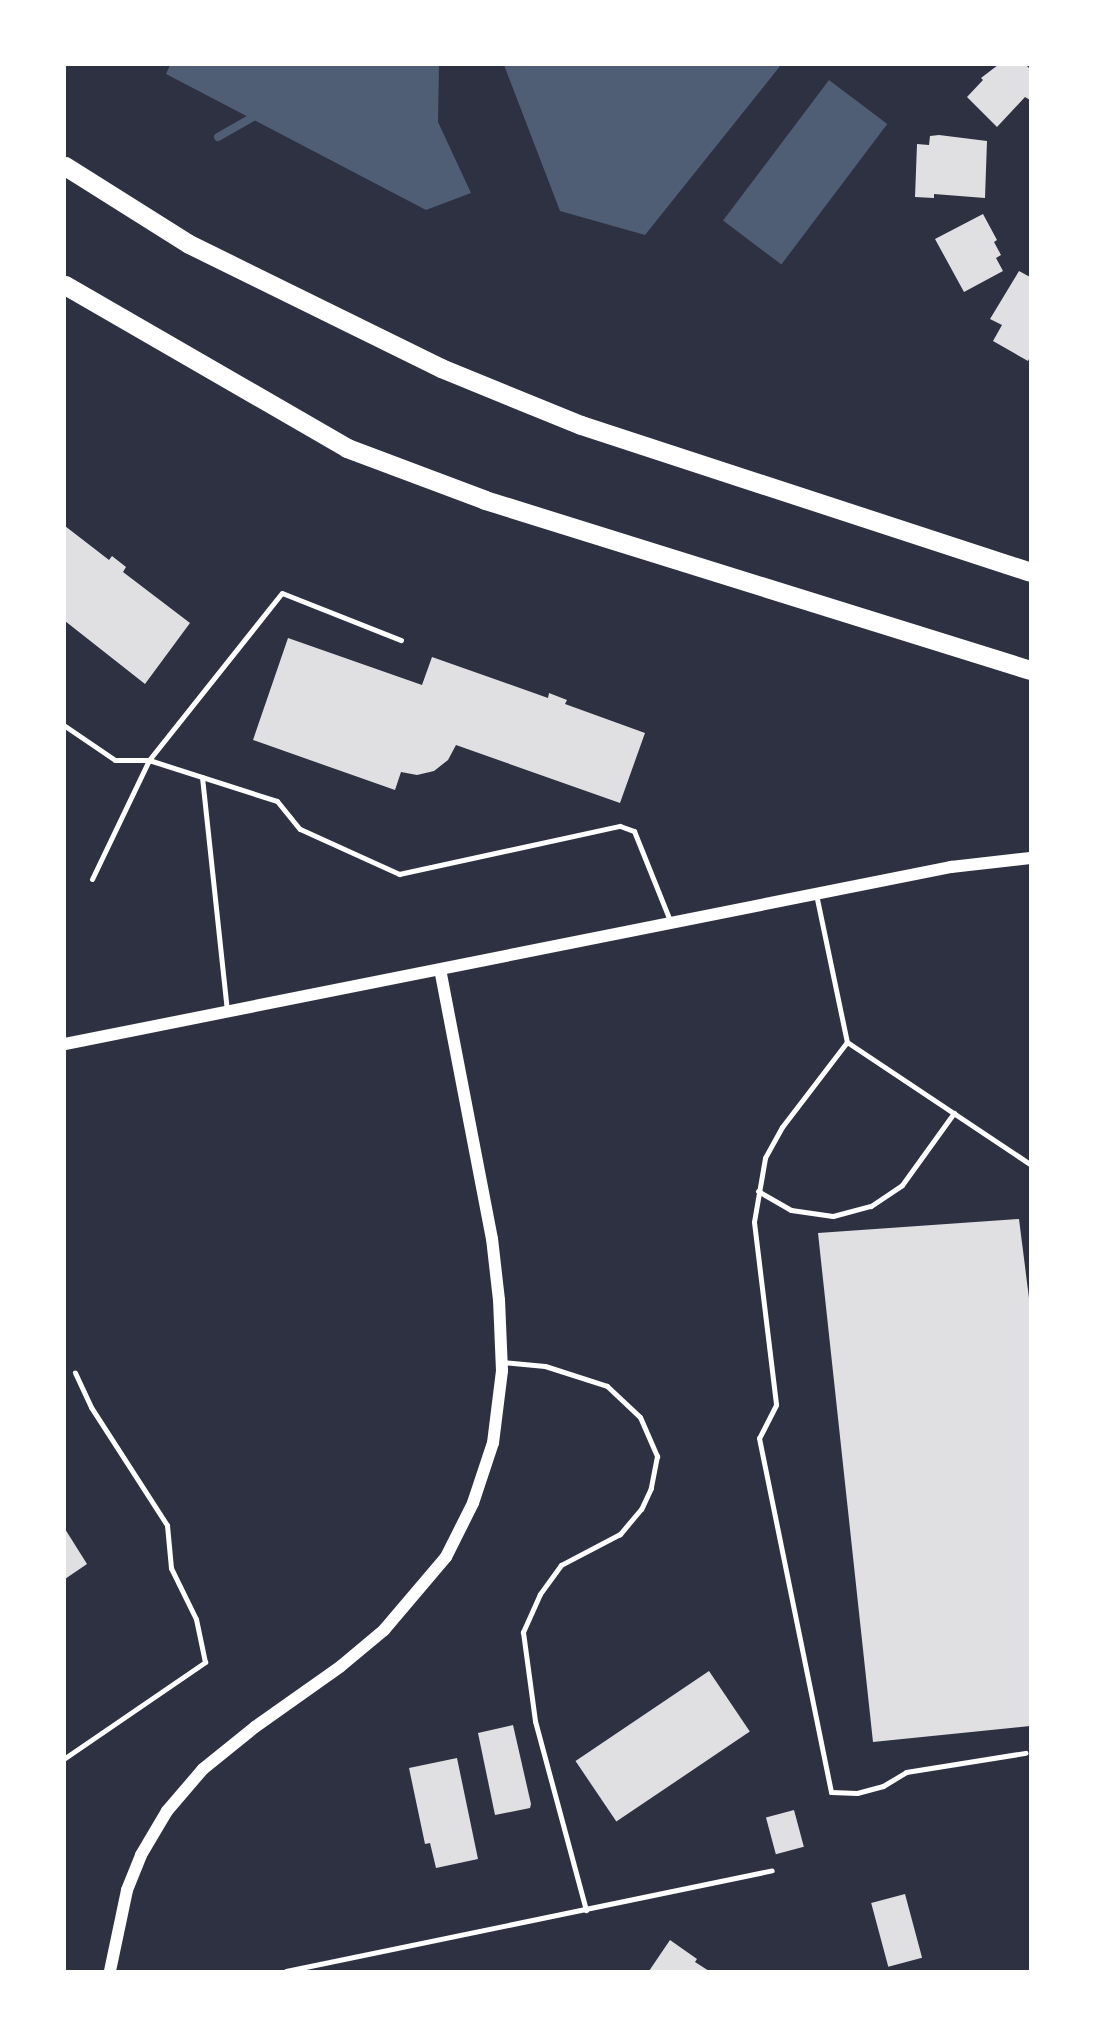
<!DOCTYPE html>
<html>
<head>
<meta charset="utf-8">
<style>
	body { margin:0 }
	#map { position:relative; width:1095px; height:2036px; overflow:hidden; background:#2d3142; font-family:Manrope,sans-serif }
	div>[style] { position:absolute }
	[style*='--x'] { left:calc(var(--x)*1px); top:calc(var(--y)*1px); width:calc(var(--w)*1px); rotate:calc(var(--a)*1deg) }
	.water>* { inset:0; background:#4f5d75; transform-origin:0 0 }
	.stream>* { height:8px; margin:-4px; padding:0 4px; transform-origin:4px; border-radius:4px; background:#4f5d75 }
	.building>* { inset:0; background:#e0e0e3; transform-origin:0 0 }
	.service>* { height:5px; margin:-2.5px; padding:0 2.5px; transform-origin:2.5px; border-radius:2.5px; background:#fff }
	.tertiary>* { height:12px; margin:-6px; padding:0 6px; transform-origin:6px; border-radius:6px; background:#fff }
	.trunk>* { height:19px; margin:-9.5px; padding:0 9.5px; transform-origin:9.5px; border-radius:9.5px; background:#fff }
	span { translate:-50% -50%; white-space:nowrap; text-align:center; line-height:1.15; -webkit-text-stroke:5px #fff; paint-order:stroke }
	.frame { position:absolute; inset:0; border:66px solid #fff; pointer-events:none }
</style>
</head>
<body>
<div id="map">
	<div class="water">
		<div style="clip-path:polygon(170px 65px,439px 65px,438px 122px,471px 193px,426px 210px,166px 74px)"></div>
		<div style="clip-path:polygon(504px 65px,781px 65px,645px 235px,560px 211px)"></div>
		<div style="left:829px;top:80px;width:73px;height:176px;rotate:37deg"></div>
	</div>
	<div class="stream">
		<div style="--x:218;--y:137;--w:48;--a:-29.7"></div>
	</div>
	<div class="building">
		<div style="clip-path:polygon(998px 65px,1026px 65px,1030px 69px,1030px 100px,1025px 97px,997px 127px,967px 97px,983px 80px,981px 78px)"></div>
		<div style="clip-path:polygon(939px 135px,987px 141px,985px 198px,934px 194px,934px 198px,915px 197px,917px 144px,929px 145px,930px 136px)"></div>
		<div style="clip-path:polygon(983px 214px,997px 240px,994px 242px,1001px 255px,996px 258px,1003px 271px,964px 292px,935px 239px)"></div>
		<div style="clip-path:polygon(1019px 271px,1030px 277px,1030px 357px,1028px 361px,993px 341px,1002px 325px,990px 319px)"></div>
		<div style="clip-path:polygon(65px 526px,109px 560px,112px 556px,126px 567px,123px 572px,190px 623px,145px 684px,65px 621px)"></div>
		<div style="clip-path:polygon(288px 638px,422px 685px,432px 657px,548px 698px,549px 693px,567px 700px,565px 704px,645px 733px,620px 803px,456px 745px,448px 760px,434px 771px,417px 775px,401px 772px,395px 790px,253px 740px)"></div>
		<div style="clip-path:polygon(1019px 1219px,1030px 1306px,1030px 1726px,873px 1742px,818px 1233px)"></div>
		<div style="clip-path:polygon(65px 1529px,87px 1564px,65px 1579px)"></div>
		<div style="left:709px;top:1671px;width:73px;height:161px;rotate:56deg"></div>
		<div style="clip-path:polygon(513px 1725px,531px 1804px,530px 1808px,495px 1815px,478px 1733px)"></div>
		<div style="clip-path:polygon(457px 1758px,478px 1859px,436px 1868px,430px 1843px,425px 1844px,409px 1768px)"></div>
		<div style="left:794px;top:1810px;width:38px;height:29px;rotate:75deg"></div>
		<div style="left:905px;top:1894px;width:66px;height:35px;rotate:75deg"></div>
		<div style="clip-path:polygon(670px 1940px,697px 1959px,695px 1962px,709px 1971px,649px 1971px)"></div>
	</div>
	<div class="service">
		<div style="--x:65;--y:726;--w:60;--a:34.2"></div>
		<div style="--x:115;--y:760;--w:34;--a:0"></div>
		<div style="--x:149;--y:760;--w:134;--a:17.8"></div>
		<div style="--x:277;--y:801;--w:36;--a:51"></div>
		<div style="--x:300;--y:829;--w:109;--a:24.4"></div>
		<div style="--x:399;--y:874;--w:226;--a:-12.3"></div>
		<div style="--x:620;--y:826;--w:15;--a:20"></div>
		<div style="--x:634;--y:831;--w:99;--a:68.1"></div>
		<div style="--x:202;--y:777;--w:236;--a:83.9"></div>
		<div style="--x:92;--y:879;--w:132;--a:-64.4"></div>
		<div style="--x:149;--y:760;--w:213;--a:-51.5"></div>
		<div style="--x:282;--y:593;--w:128;--a:21.6"></div>
		<div style="--x:816;--y:894;--w:151;--a:78.2"></div>
		<div style="--x:847;--y:1042;--w:107;--a:127.4"></div>
		<div style="--x:782;--y:1127;--w:35;--a:119"></div>
		<div style="--x:765;--y:1158;--w:65;--a:99.8"></div>
		<div style="--x:754;--y:1222;--w:184;--a:83.1"></div>
		<div style="--x:776;--y:1405;--w:37;--a:117"></div>
		<div style="--x:759;--y:1438;--w:361;--a:78.5"></div>
		<div style="--x:831;--y:1792;--w:26;--a:2"></div>
		<div style="--x:857;--y:1793;--w:27;--a:-15"></div>
		<div style="--x:883;--y:1786;--w:27;--a:-31"></div>
		<div style="--x:906;--y:1772;--w:121;--a:-9.1"></div>
		<div style="--x:847;--y:1042;--w:220;--a:33.7"></div>
		<div style="--x:758;--y:1191;--w:38;--a:30"></div>
		<div style="--x:791;--y:1210;--w:42;--a:8.1"></div>
		<div style="--x:833;--y:1216;--w:39;--a:-15"></div>
		<div style="--x:871;--y:1206;--w:37;--a:-34"></div>
		<div style="--x:902;--y:1185;--w:89;--a:-54.2"></div>
		<div style="--x:502;--y:1362;--w:43;--a:5.3"></div>
		<div style="--x:545;--y:1366;--w:65;--a:17.9"></div>
		<div style="--x:607;--y:1386;--w:45;--a:43.2"></div>
		<div style="--x:640;--y:1417;--w:43;--a:66.4"></div>
		<div style="--x:657;--y:1456;--w:33;--a:101"></div>
		<div style="--x:651;--y:1488;--w:23;--a:115"></div>
		<div style="--x:641;--y:1509;--w:33;--a:130"></div>
		<div style="--x:620;--y:1534;--w:67;--a:152.3"></div>
		<div style="--x:561;--y:1565;--w:36;--a:126"></div>
		<div style="--x:540;--y:1594;--w:42;--a:114.1"></div>
		<div style="--x:523;--y:1632;--w:90;--a:82.3"></div>
		<div style="--x:535;--y:1721;--w:196;--a:74.9"></div>
		<div style="--x:65;--y:1758;--w:170;--a:-34.4"></div>
		<div style="--x:205;--y:1662;--w:44;--a:-101.8"></div>
		<div style="--x:196;--y:1619;--w:57;--a:-116.1"></div>
		<div style="--x:171;--y:1568;--w:43;--a:-95.3"></div>
		<div style="--x:167;--y:1525;--w:140;--a:-122.8"></div>
		<div style="--x:91;--y:1407;--w:38;--a:-115"></div>
		<div style="--x:286;--y:1971;--w:496;--a:-11.7"></div>
	</div>
	<div class="tertiary">
		<div style="--x:65;--y:1044;--w:904;--a:-11.3"></div>
		<div style="--x:951;--y:867;--w:80;--a:-6.5"></div>
		<div style="--x:110;--y:1971;--w:83;--a:-78.1"></div>
		<div style="--x:127;--y:1890;--w:38;--a:-68"></div>
		<div style="--x:141;--y:1855;--w:51;--a:-59.4"></div>
		<div style="--x:167;--y:1811;--w:55;--a:-49.4"></div>
		<div style="--x:203;--y:1769;--w:67;--a:-38.9"></div>
		<div style="--x:255;--y:1727;--w:105;--a:-35.3"></div>
		<div style="--x:341;--y:1666;--w:56;--a:-39.9"></div>
		<div style="--x:384;--y:1630;--w:96;--a:-49.7"></div>
		<div style="--x:446;--y:1557;--w:60;--a:-63.4"></div>
		<div style="--x:473;--y:1503;--w:63;--a:-71.6"></div>
		<div style="--x:493;--y:1443;--w:73;--a:-82.9"></div>
		<div style="--x:502;--y:1371;--w:71;--a:-92.4"></div>
		<div style="--x:499;--y:1300;--w:61;--a:-96.5"></div>
		<div style="--x:492;--y:1239;--w:274;--a:-100.9"></div>
	</div>
	<div class="trunk">
		<div style="--x:65;--y:166;--w:146;--a:32.2"></div>
		<div style="--x:189;--y:244;--w:281;--a:26.2"></div>
		<div style="--x:441;--y:368;--w:151;--a:22.2"></div>
		<div style="--x:581;--y:425;--w:472;--a:18.1"></div>
		<div style="--x:65;--y:285;--w:326;--a:30"></div>
		<div style="--x:347;--y:448;--w:147;--a:20.6"></div>
		<div style="--x:485;--y:500;--w:571;--a:17.32"></div>
	</div>
	<div class="frame"></div>
</div>
</body>
</html>
